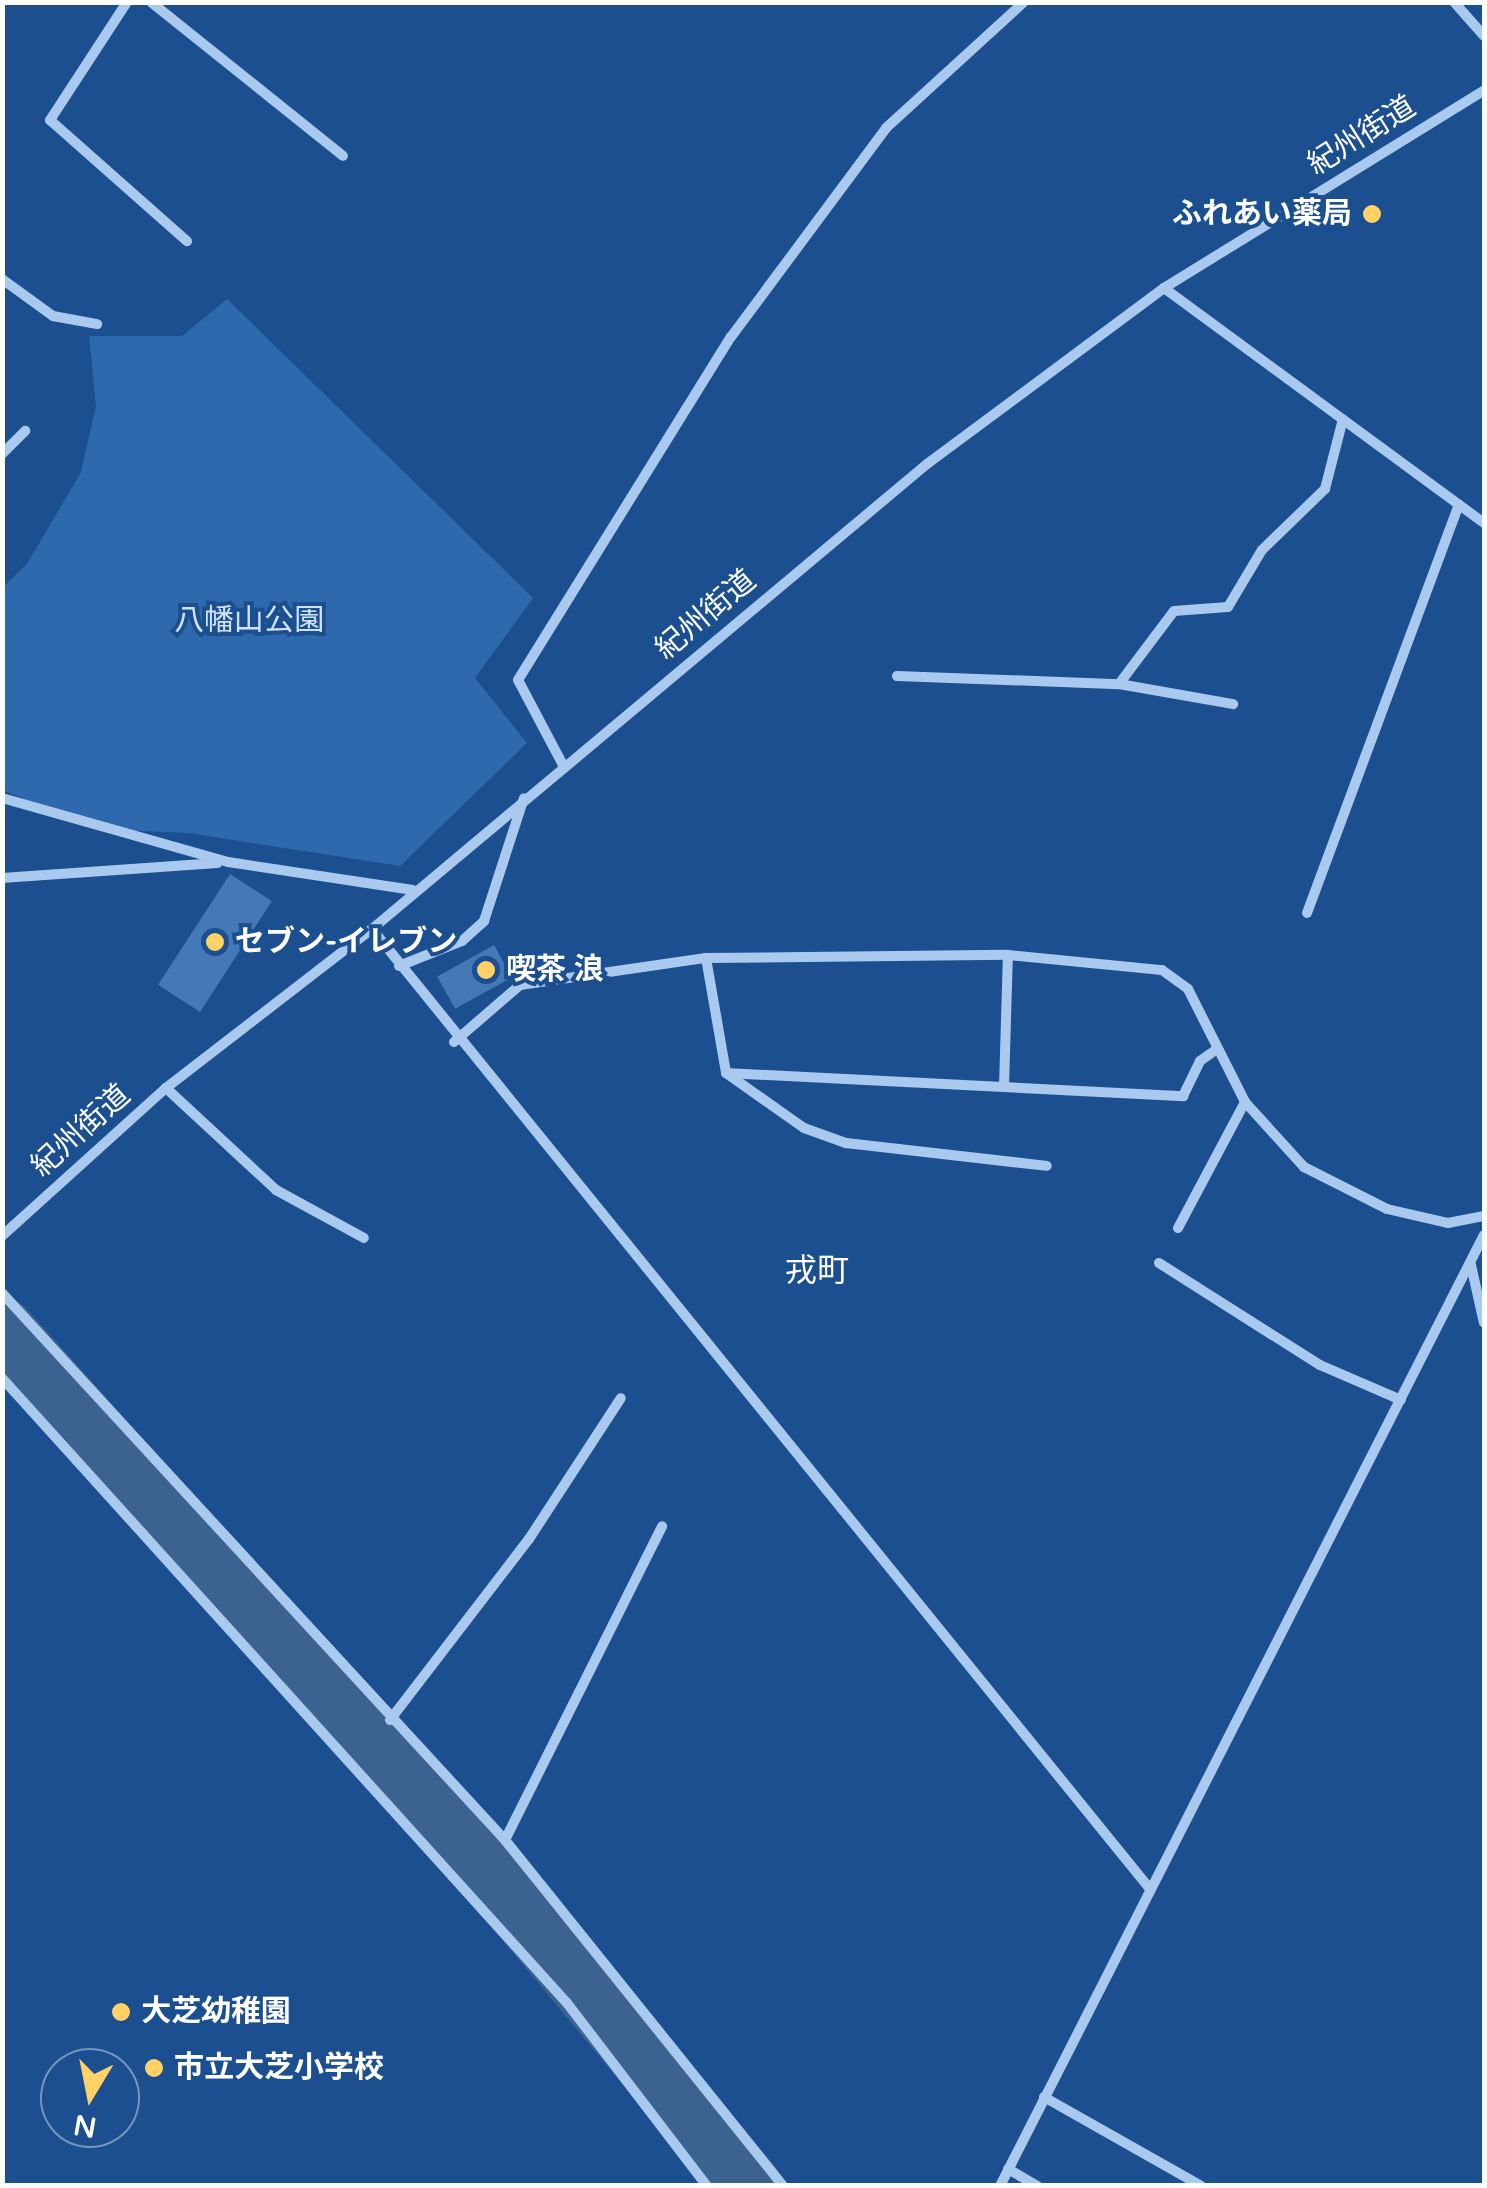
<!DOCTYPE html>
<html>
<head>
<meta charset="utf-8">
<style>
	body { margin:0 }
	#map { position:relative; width:1487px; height:2188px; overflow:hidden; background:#1b4f8f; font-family:"Varela Round","Noto Sans JP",sans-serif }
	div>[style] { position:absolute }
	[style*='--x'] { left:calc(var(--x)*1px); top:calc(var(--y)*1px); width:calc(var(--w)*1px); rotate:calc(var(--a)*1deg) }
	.green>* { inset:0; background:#2e69ad }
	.river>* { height:65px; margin:-32.5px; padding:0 32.5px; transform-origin:32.5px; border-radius:32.5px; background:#3c6290 }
	.building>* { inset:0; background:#4478b7; transform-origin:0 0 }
	.minor>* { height:10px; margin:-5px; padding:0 5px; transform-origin:5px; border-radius:5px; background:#a9c9ee }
	.dots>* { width:28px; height:28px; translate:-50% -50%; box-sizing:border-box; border:5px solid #1b4f8f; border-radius:50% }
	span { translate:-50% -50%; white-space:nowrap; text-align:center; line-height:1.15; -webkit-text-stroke:8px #1b4f8f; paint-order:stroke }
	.street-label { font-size:30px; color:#fff }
	.poi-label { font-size:30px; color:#fff; font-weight:700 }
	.right { translate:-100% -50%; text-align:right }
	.left { translate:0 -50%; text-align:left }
	.park-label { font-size:30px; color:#cfe3fa }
	.neighbourhood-label { font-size:32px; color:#fff }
	.frame { position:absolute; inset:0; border:5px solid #fff; pointer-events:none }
	.north { position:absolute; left:40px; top:2048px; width:100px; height:100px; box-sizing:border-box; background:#1b4f8f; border:2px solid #7695bc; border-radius:50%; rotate:190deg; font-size:28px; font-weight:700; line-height:40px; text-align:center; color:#fff }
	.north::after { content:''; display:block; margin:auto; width:35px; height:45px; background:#ffd166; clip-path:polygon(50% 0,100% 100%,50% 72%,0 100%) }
</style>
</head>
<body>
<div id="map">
	<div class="green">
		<div style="clip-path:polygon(227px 299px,533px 598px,475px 678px,527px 743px,400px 866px,189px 833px,94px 829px,3px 790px,3px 587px,27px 564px,81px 472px,96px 406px,89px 336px,182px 336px)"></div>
	</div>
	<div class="river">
		<div style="--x:2;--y:1330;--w:790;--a:48.28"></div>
		<div style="--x:528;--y:1920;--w:346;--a:50.3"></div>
	</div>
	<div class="building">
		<div style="left:230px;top:874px;width:50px;height:132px;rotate:33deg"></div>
		<div style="left:494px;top:945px;width:37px;height:65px;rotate:61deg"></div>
	</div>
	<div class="minor">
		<div style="--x:127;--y:2;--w:141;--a:123.1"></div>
		<div style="--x:50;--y:120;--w:183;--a:41.5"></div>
		<div style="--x:151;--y:2;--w:246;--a:38.7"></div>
		<div style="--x:1454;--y:2;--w:45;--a:48.6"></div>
		<div style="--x:2;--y:279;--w:63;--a:36"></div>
		<div style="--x:53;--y:316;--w:45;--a:10.3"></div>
		<div style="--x:1164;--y:288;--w:397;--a:36.3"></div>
		<div style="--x:2;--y:454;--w:33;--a:-45"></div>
		<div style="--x:897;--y:676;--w:222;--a:2.1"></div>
		<div style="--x:1119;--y:684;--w:116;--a:10"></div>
		<div style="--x:1119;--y:684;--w:91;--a:-53"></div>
		<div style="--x:1174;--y:611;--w:54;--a:-4.2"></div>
		<div style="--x:1228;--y:607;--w:66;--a:-59.2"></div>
		<div style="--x:1262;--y:550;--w:88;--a:-44.1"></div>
		<div style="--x:1325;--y:489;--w:72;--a:-75.6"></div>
		<div style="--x:563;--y:765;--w:96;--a:-117.9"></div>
		<div style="--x:518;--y:680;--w:404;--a:-58.2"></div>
		<div style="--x:731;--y:337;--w:260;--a:-53.4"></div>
		<div style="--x:886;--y:128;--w:187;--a:-42.4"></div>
		<div style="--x:2;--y:798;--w:235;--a:15.8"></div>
		<div style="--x:228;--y:862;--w:187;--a:8.6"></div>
		<div style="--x:2;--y:878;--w:216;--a:-4"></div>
		<div style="--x:1307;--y:913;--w:436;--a:-69.6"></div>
		<div style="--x:372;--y:929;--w:1234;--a:50.98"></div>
		<div style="--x:706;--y:958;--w:117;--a:80.1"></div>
		<div style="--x:726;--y:1073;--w:95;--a:35.2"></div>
		<div style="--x:804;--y:1128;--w:45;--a:19.7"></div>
		<div style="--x:846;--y:1143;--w:202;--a:6.5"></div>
		<div style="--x:399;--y:966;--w:68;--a:-21.6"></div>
		<div style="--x:462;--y:941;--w:30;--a:-42"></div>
		<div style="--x:484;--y:921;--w:129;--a:-72"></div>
		<div style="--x:454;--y:1042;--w:87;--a:-40.8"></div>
		<div style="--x:520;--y:985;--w:188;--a:-8.3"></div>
		<div style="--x:706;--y:958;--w:302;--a:-0.6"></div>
		<div style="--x:1008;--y:955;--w:155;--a:5.6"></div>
		<div style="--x:1162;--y:970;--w:32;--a:36"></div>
		<div style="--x:1188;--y:989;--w:127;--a:63.2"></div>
		<div style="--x:1245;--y:1102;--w:88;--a:47.8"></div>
		<div style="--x:1304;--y:1167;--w:93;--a:26.8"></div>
		<div style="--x:1387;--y:1209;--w:63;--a:12.9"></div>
		<div style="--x:1448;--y:1223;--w:37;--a:-11"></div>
		<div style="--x:726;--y:1073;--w:458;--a:2.9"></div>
		<div style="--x:1183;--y:1096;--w:39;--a:-64"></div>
		<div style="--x:1200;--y:1061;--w:21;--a:-35"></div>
		<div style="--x:1004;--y:1087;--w:132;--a:-88.3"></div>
		<div style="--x:166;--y:1088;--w:150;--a:42.8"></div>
		<div style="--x:276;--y:1190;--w:100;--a:28.6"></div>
		<div style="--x:1178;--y:1228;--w:143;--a:-62"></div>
		<div style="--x:2;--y:1236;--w:221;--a:-42.1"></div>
		<div style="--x:166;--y:1088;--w:260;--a:-37.7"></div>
		<div style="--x:372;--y:929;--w:724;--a:-39.96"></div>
		<div style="--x:927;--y:464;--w:295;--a:-36.6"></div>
		<div style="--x:1164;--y:288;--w:376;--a:-31.7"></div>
		<div style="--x:1159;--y:1263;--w:191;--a:32.4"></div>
		<div style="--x:1320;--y:1365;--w:88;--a:23.4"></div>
		<div style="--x:1471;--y:1265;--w:59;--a:77.4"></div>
		<div style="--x:2;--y:1293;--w:743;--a:47.4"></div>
		<div style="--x:505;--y:1840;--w:444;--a:51.2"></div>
		<div style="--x:2;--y:1378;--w:843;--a:47.89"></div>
		<div style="--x:567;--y:2003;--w:230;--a:52.6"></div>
		<div style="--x:390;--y:1720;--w:228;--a:-52.5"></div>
		<div style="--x:529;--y:1539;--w:168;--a:-56.9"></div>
		<div style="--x:505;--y:1840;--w:351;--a:-63.4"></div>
		<div style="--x:1044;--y:2097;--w:180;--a:29.5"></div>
		<div style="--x:1008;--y:2169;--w:34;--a:30"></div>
		<div style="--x:1000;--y:2186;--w:1067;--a:-63.03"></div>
	</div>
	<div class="dots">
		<div style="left:1372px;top:214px;background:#ffd166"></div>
		<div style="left:215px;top:942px;background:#ffd166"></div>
		<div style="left:486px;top:970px;background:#ffd166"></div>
		<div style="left:121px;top:2012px;background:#ffd166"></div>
		<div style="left:154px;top:2068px;background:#ffd166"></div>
	</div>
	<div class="street-label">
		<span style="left:1362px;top:136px;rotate:-32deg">紀州街道</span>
		<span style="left:706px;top:615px;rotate:-40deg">紀州街道</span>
		<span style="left:81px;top:1131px;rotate:-42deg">紀州街道</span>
	</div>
	<div class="poi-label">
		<span class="right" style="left:1352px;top:214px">ふれあい薬局</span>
		<span class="left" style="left:235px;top:942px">セブン-イレブン</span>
		<span class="left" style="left:506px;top:970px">喫茶 浪</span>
		<span class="left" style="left:141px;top:2012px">大芝幼稚園</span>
		<span class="left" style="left:174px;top:2068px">市立大芝小学校</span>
	</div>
	<div class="park-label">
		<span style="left:249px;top:621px">八幡山公園</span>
	</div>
	<div class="neighbourhood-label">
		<span style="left:817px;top:1271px">戎町</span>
	</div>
	<div class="frame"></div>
	<div class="north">N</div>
</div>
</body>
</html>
